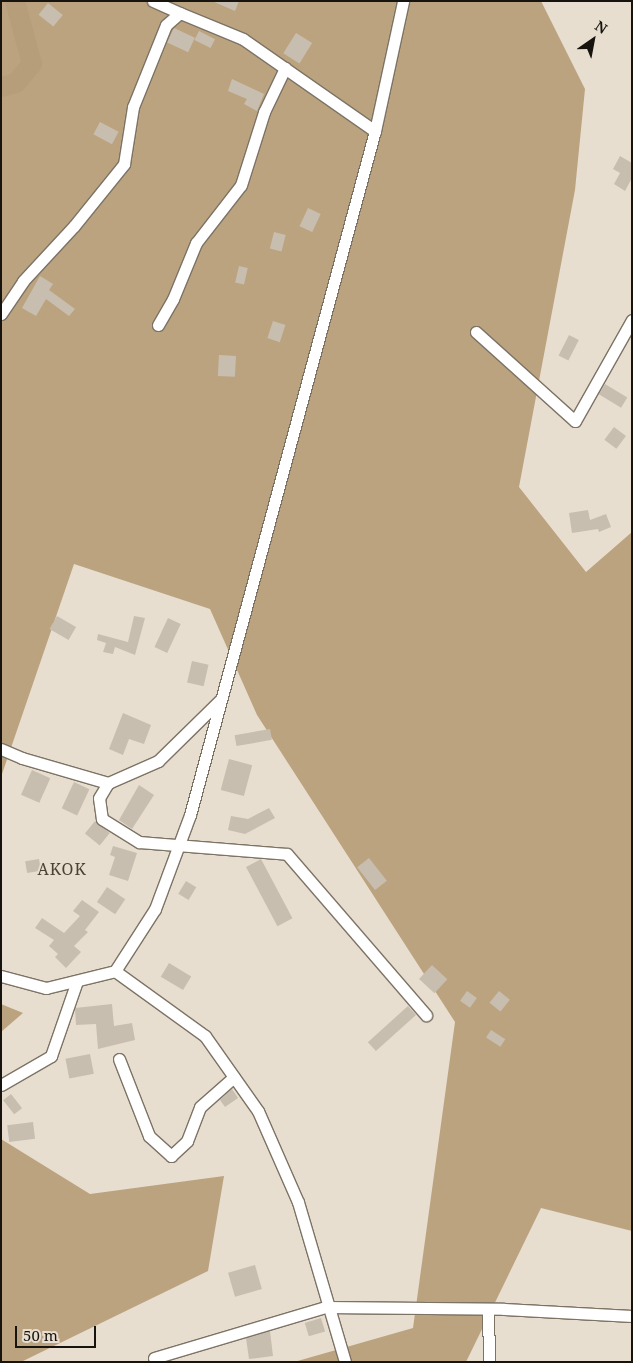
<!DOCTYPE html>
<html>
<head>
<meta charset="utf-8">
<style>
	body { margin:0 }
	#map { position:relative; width:633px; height:1363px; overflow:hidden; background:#e8decf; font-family:"Noto Serif",serif }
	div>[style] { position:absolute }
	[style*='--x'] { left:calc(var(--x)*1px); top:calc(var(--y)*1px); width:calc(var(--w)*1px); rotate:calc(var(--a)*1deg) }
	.forest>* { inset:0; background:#bca380 }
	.river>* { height:20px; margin:-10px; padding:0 10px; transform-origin:10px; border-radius:10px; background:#b69e7b }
	.building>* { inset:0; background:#c8beaf; transform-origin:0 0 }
	.roads { filter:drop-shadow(1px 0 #7c7365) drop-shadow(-1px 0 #7c7365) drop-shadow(0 1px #7c7365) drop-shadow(0 -1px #7c7365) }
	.minor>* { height:11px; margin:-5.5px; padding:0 5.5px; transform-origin:5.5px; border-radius:5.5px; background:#fff }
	span { translate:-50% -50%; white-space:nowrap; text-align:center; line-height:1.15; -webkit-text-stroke:4px #e8decf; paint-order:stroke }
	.quarter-label { font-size:16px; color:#4a4235; letter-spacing:1px }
	.frame { position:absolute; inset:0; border:2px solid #17140f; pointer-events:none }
	.north { position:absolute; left:568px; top:15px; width:50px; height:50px; -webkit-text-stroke:4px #e8decf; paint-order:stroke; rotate:33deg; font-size:14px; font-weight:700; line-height:20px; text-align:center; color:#17140f }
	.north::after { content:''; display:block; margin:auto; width:18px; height:22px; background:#17140f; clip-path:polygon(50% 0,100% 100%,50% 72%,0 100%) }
	.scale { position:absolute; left:15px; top:1326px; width:81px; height:22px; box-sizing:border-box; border:2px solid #17140f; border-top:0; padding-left:6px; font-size:15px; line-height:18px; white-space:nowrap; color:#17140f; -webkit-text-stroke:4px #e8decf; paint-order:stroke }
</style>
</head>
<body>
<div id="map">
	<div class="forest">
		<div style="clip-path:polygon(1px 1px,541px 1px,585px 89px,575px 190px,519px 487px,586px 572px,632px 532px,632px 1231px,541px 1208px,466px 1362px,294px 1362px,413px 1328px,455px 1022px,257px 715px,210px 609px,74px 564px,1px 777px)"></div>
		<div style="clip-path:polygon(1px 1004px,23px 1013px,1px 1032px)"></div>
		<div style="clip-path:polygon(1px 1139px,90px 1194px,224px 1176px,208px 1271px,21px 1362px,1px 1362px)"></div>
	</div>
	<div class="river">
		<div style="--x:1;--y:87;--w:16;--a:-15"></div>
		<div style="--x:16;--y:83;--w:25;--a:-50"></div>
		<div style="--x:32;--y:64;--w:65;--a:-105.1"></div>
	</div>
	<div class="building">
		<div style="clip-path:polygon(212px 1px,239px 1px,235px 11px)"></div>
		<div style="left:48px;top:3px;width:19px;height:15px;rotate:39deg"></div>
		<div style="left:174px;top:28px;width:23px;height:16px;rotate:25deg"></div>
		<div style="left:199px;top:31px;width:18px;height:10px;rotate:27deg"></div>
		<div style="left:296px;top:33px;width:19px;height:24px;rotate:32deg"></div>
		<div style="clip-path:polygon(232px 79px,264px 94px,257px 111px,244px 104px,247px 99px,228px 91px)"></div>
		<div style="left:100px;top:122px;width:21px;height:14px;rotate:28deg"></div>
		<div style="clip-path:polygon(620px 156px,632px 163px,632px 178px,625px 191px,614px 184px,620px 173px,613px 169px)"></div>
		<div style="left:308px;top:208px;width:14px;height:20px;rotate:25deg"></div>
		<div style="left:274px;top:232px;width:12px;height:17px;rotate:14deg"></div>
		<div style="left:239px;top:266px;width:9px;height:17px;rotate:13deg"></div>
		<div style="clip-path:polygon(40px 276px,53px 284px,49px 290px,75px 309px,69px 316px,46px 299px,36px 316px,22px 308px)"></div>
		<div style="left:273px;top:321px;width:13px;height:18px;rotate:18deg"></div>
		<div style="left:569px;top:335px;width:11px;height:23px;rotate:27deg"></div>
		<div style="left:219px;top:355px;width:17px;height:21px;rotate:3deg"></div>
		<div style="left:605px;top:384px;width:26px;height:12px;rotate:31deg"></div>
		<div style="left:614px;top:427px;width:15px;height:16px;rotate:37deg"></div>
		<div style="clip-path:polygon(588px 510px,590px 520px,606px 514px,611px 527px,599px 532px,598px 529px,572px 533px,569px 513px)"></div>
		<div style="left:57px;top:616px;width:22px;height:15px;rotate:30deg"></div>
		<div style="clip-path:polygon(134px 616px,145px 618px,135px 655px,115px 647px,113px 654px,103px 652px,106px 643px,97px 640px,98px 634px,128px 642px)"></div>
		<div style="left:168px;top:618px;width:14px;height:32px;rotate:25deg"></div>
		<div style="left:192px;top:661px;width:17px;height:22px;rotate:13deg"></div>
		<div style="clip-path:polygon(123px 713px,151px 725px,144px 744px,129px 739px,123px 755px,109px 749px)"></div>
		<div style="left:270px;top:729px;width:11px;height:36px;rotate:80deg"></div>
		<div style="left:229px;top:759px;width:24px;height:32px;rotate:15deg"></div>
		<div style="left:32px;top:770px;width:20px;height:27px;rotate:24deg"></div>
		<div style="left:74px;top:782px;width:17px;height:29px;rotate:25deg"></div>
		<div style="clip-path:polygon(139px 785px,154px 795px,132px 829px,119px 820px)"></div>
		<div style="clip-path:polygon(269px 808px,275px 818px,245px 834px,228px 830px,231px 816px,248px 819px)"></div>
		<div style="left:95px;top:821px;width:19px;height:16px;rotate:39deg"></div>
		<div style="clip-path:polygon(113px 846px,137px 853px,128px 881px,109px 875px,115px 857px,110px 855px)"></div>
		<div style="left:369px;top:858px;width:29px;height:15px;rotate:52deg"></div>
		<div style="left:39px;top:859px;width:12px;height:14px;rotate:81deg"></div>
		<div style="left:261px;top:859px;width:67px;height:17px;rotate:62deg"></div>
		<div style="left:186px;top:881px;width:12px;height:15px;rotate:31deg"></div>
		<div style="left:107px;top:887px;width:22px;height:18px;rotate:34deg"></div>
		<div style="clip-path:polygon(82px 900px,99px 912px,85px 930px,88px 932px,74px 946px,81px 952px,66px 968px,55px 957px,58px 954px,49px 946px,54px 940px,35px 928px,42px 918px,64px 933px,80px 916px,73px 911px)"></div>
		<div style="left:169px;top:963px;width:26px;height:16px;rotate:31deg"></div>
		<div style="left:432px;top:965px;width:21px;height:19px;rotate:43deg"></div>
		<div style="left:467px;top:991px;width:12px;height:12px;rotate:35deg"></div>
		<div style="left:499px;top:991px;width:14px;height:15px;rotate:39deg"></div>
		<div style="clip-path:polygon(112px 1004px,114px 1026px,132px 1023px,135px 1040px,98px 1049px,96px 1024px,76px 1025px,75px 1008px)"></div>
		<div style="left:408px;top:1006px;width:12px;height:54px;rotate:48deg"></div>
		<div style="left:491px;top:1030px;width:17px;height:9px;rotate:33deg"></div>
		<div style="left:90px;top:1054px;width:20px;height:25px;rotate:79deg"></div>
		<div style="clip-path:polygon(232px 1089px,238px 1098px,225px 1107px,220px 1100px)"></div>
		<div style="left:11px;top:1094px;width:18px;height:10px;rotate:52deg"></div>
		<div style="left:33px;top:1122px;width:17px;height:26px;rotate:83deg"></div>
		<div style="left:255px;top:1265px;width:25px;height:28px;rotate:74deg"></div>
		<div style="left:321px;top:1318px;width:14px;height:17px;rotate:73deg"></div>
		<div style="clip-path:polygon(270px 1331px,273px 1356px,249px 1359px,246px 1338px)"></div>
	</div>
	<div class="roads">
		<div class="minor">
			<div style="--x:153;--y:1;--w:30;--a:24"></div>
			<div style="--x:1;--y:314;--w:40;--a:-56"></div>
			<div style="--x:23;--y:281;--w:75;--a:-47.2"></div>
			<div style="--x:74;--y:226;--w:80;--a:-51.1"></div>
			<div style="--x:124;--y:164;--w:58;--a:-81"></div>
			<div style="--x:133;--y:107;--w:88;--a:-68.1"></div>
			<div style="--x:166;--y:25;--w:18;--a:-41"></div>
			<div style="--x:180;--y:13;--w:68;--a:22.4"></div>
			<div style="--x:243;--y:39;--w:161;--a:34.9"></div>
			<div style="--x:158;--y:325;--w:30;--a:-60"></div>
			<div style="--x:173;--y:299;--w:61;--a:-67.7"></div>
			<div style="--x:196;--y:243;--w:73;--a:-52.2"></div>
			<div style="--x:241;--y:185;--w:77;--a:-72.5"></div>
			<div style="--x:264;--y:112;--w:49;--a:-64.5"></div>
			<div style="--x:476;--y:332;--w:133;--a:42"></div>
			<div style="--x:575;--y:421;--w:116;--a:-60.6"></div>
			<div style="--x:1;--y:749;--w:23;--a:23"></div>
			<div style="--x:22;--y:758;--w:90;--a:16.2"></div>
			<div style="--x:108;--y:783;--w:55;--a:-23.7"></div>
			<div style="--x:158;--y:761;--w:88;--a:-44.5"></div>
			<div style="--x:108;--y:783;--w:17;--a:121"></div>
			<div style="--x:99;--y:798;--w:21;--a:82"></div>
			<div style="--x:102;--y:819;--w:44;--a:31.9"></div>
			<div style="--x:139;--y:842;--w:148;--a:4.6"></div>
			<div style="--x:287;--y:854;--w:213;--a:49.2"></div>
			<div style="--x:115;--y:971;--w:111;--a:35.8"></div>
			<div style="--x:205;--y:1036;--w:92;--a:54.8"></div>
			<div style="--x:258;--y:1111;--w:99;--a:66.3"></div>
			<div style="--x:298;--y:1202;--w:167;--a:73.6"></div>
			<div style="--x:1;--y:976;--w:47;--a:14.9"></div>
			<div style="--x:46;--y:988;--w:71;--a:-13.8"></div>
			<div style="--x:115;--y:971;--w:74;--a:-57.2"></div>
			<div style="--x:155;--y:909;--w:100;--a:-69.6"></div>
			<div style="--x:190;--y:815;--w:709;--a:-74.87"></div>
			<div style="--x:375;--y:131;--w:133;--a:-77.8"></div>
			<div style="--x:119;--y:1059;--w:83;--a:68.7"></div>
			<div style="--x:149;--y:1136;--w:30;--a:42"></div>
			<div style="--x:171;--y:1156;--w:22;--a:-43"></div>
			<div style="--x:187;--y:1141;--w:36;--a:-69"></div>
			<div style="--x:200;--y:1107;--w:45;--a:-41.4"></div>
			<div style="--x:1;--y:1085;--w:58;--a:-30.1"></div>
			<div style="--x:51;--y:1056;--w:79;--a:-70.9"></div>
			<div style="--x:488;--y:1309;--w:53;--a:88.9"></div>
			<div style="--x:154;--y:1358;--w:178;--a:-16.6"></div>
			<div style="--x:325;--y:1307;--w:179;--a:0.6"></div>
			<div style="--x:504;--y:1309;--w:128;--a:3.1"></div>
		</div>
	</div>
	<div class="quarter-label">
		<span style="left:62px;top:869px">AKOK</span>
	</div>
	<div class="frame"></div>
	<div class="north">N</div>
	<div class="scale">50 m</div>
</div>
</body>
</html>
